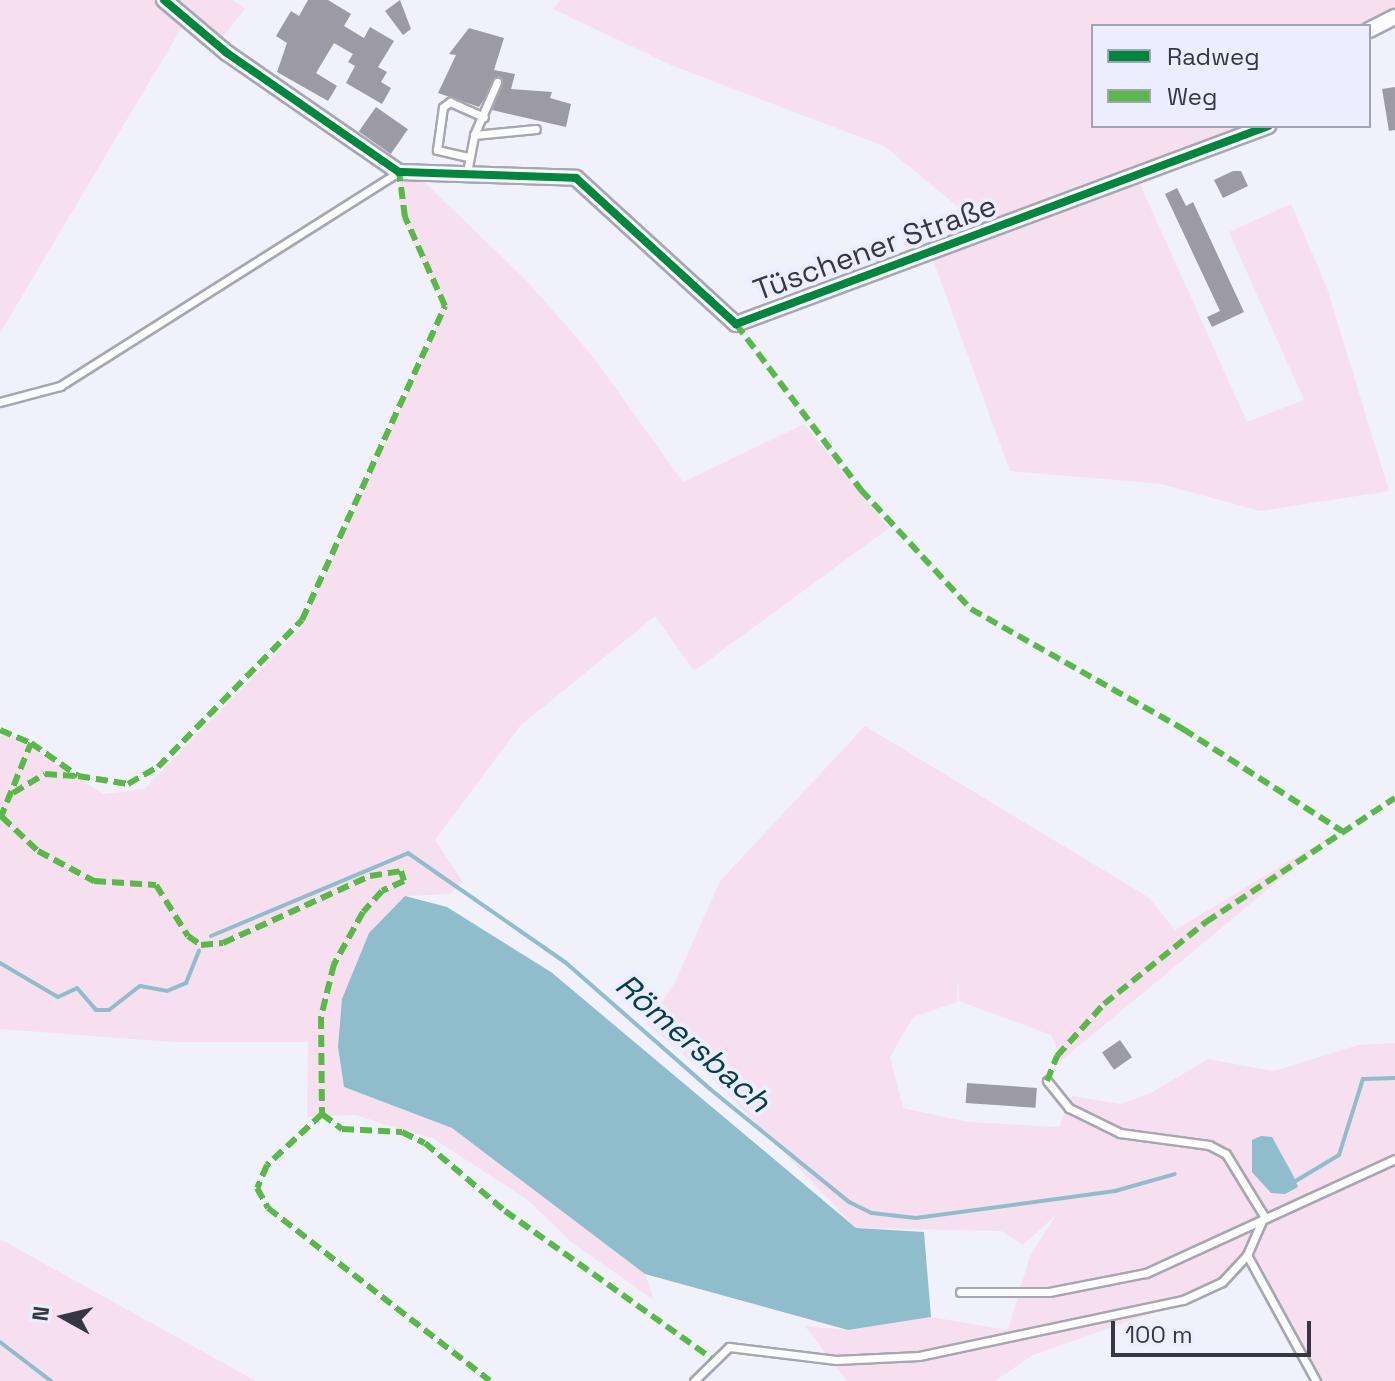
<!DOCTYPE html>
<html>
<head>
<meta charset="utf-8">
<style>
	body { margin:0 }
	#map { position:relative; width:1395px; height:1381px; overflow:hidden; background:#f0f1fb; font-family:"Space Grotesk",sans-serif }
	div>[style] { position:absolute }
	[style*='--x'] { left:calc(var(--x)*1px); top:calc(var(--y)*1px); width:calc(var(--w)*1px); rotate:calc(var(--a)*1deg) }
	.green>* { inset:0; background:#f6e0ef }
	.water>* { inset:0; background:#90bdcc }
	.stream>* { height:4px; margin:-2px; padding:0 2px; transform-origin:2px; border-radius:2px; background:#90bdcc }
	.building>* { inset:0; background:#9c9aa2; transform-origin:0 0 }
	.roads { filter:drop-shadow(2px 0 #a6a7b0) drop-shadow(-2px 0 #a6a7b0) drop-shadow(0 2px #a6a7b0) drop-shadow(0 -2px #a6a7b0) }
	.lane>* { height:7px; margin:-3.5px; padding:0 3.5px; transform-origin:3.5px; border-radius:3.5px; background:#fdfdfe }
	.street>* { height:14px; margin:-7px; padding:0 7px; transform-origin:7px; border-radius:7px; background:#fdfdfe }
	.quiet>* { height:6px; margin-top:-3px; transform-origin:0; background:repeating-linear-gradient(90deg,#58b947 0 12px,transparent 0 18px) }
	.cycleway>* { height:8px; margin:-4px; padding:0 4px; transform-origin:4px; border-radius:4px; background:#00873e }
	span { translate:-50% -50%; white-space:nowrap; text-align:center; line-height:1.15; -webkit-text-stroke:8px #ecedff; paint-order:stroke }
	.street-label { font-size:30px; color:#363742 }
	.water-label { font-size:32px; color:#013f4b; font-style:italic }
	.legend { position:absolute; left:1091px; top:24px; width:280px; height:104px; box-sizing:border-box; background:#ecedff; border:2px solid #a3a4b3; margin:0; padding:10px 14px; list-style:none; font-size:24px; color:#363742 }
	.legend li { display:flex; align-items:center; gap:16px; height:40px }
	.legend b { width:40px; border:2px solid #a3a4b3 }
	.north { position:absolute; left:24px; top:1277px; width:80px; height:80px; -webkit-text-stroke:6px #ecedff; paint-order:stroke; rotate:278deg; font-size:22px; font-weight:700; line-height:32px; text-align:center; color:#363742 }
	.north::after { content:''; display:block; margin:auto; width:28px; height:36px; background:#363742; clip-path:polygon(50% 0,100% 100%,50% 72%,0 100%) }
	.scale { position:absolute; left:1111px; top:1321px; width:200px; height:36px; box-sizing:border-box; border:4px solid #363742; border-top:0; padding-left:10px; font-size:24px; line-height:28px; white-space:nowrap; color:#363742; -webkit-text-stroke:6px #ecedff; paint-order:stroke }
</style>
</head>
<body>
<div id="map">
	<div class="green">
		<div style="clip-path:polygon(0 0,161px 0,185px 22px,0 333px)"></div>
		<div style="clip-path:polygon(174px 0,233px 0,245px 9px,222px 38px)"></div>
		<div style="clip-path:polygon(560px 0,1395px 0,1395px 12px,1366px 26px,1093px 26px,1093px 126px,1255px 126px,1136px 175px,1247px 422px,1304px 400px,1229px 232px,1291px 204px,1327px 288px,1389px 491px,1260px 511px,1161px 484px,1010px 471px,929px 249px,985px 229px,884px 146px,673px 66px,553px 9px)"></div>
		<div style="clip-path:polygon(399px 172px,420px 178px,525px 279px,591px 354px,683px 482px,804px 424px,889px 528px,694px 671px,655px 616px,520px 726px,435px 840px,463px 882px,450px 894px,405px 896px,369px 933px,338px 1047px,344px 1087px,452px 1128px,645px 1274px,654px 1300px,571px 1242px,529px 1201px,434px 1139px,355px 1115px,307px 1117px,308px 1042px,172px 1042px,0 1029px,0 737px,8px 732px,103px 794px,144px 789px,301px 628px,438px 323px,442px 300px,401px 218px)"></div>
		<div style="clip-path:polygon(865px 726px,1148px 897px,1175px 930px,1336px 833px,1062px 1060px,1051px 1035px,959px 1001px,958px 977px,957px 1002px,913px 1017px,890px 1057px,903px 1108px,968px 1122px,1059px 1127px,1072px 1096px,1120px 1104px,1149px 1094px,1208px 1059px,1274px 1071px,1358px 1045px,1395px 1043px,1395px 1381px,1310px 1381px,1249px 1264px,1224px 1288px,1033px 1355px,995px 1381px,847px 1381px,805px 1326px,848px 1330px,931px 1317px,1008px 1330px,1030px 1256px,1056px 1215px,1023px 1245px,1001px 1231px,856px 1228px,716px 1082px,647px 1024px,675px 982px,720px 881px)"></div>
		<div style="clip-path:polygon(0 1239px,256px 1381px,0 1381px)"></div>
	</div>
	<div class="water">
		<div style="clip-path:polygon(405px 896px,447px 907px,551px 972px,856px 1228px,924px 1232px,931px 1317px,848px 1330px,645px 1274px,452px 1128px,344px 1087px,338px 1047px,342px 999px,369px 933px)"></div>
		<div style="clip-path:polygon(1261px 1136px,1272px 1137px,1294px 1177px,1298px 1187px,1285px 1194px,1271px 1193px,1252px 1172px,1252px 1140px)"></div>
	</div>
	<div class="stream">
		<div style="--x:211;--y:936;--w:214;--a:-22.8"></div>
		<div style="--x:408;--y:853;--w:191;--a:34.8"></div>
		<div style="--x:565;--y:962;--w:193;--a:41.2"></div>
		<div style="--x:710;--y:1089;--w:179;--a:39.1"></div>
		<div style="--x:849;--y:1202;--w:25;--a:26"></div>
		<div style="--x:872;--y:1213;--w:44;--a:6.5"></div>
		<div style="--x:916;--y:1218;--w:201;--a:-7.7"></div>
		<div style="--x:1115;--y:1191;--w:62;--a:-15.8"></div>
		<div style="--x:0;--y:963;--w:67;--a:30.4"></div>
		<div style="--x:58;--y:997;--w:21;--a:-25"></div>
		<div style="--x:77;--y:988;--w:29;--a:49"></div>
		<div style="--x:96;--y:1010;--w:13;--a:0"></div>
		<div style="--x:109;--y:1010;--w:39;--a:-38"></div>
		<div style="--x:140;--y:986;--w:27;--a:10"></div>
		<div style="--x:167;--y:991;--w:21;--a:-23"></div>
		<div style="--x:186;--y:983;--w:35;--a:-68"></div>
		<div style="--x:1294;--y:1182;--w:52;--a:-31"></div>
		<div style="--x:1339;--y:1155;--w:80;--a:-72.5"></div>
		<div style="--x:1363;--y:1079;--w:32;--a:-2"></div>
		<div style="--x:0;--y:1342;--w:64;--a:37.4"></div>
	</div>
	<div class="building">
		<div style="clip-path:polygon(308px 0,328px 0,351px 14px,344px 26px,364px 38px,370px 27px,394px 41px,378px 67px,387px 72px,381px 82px,391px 88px,382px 104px,346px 83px,355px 66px,348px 62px,353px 54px,334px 43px,316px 73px,337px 86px,328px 101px,277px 72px,287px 43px,276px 36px,291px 11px,299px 16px)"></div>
		<div style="clip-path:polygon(400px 0,411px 29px,403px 35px,385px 11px)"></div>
		<div style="clip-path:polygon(469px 28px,504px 38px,494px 70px,515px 74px,511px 89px,552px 92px,550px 98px,571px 104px,566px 127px,492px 110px,503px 84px,499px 76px,479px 107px,438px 93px,456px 55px,449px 54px)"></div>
		<div style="clip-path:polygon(1395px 87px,1395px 130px,1389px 131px,1382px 89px)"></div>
		<div style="left:376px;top:107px;width:39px;height:30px;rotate:35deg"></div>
		<div style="clip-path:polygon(1233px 171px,1241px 171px,1248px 186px,1223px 198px,1214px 180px)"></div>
		<div style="clip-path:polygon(1177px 188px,1186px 206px,1193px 202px,1244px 312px,1212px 327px,1207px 317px,1220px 311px,1165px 194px)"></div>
		<div style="left:1120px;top:1040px;width:21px;height:22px;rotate:55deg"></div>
		<div style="left:967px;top:1083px;width:70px;height:20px;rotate:4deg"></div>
	</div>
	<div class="roads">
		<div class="lane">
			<div style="--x:474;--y:135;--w:58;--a:-66.5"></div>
			<div style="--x:468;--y:157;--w:32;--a:-167"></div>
			<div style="--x:437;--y:150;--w:43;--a:-82.1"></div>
			<div style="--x:443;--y:107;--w:9;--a:-36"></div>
			<div style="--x:450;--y:102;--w:37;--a:24"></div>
			<div style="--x:467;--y:172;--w:38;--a:-79"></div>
			<div style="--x:474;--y:135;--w:62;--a:-5.5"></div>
			<div style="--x:0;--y:402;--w:62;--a:-14.9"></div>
			<div style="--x:60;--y:386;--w:401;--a:-32.3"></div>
			<div style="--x:1247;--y:1255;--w:144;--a:61.3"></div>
			<div style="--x:960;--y:1292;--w:89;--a:0"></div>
			<div style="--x:1049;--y:1292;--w:99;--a:-11.1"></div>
			<div style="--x:1146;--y:1273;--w:274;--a:-24.6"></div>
			<div style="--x:694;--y:1381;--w:49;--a:-44.2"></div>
			<div style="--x:729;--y:1347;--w:108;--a:6.9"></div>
			<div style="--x:836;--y:1360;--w:83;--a:-2.8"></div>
			<div style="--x:919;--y:1356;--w:270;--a:-12"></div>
			<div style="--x:1183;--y:1300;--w:43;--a:-24.8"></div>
			<div style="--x:1222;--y:1282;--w:37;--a:-47"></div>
			<div style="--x:1247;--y:1255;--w:43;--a:-66.4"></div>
			<div style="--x:1264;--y:1216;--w:73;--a:-121.5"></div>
			<div style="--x:1226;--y:1154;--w:19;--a:-152"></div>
			<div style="--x:1209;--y:1145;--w:90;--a:-172.3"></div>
			<div style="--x:1120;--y:1133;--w:57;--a:-153.9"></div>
			<div style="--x:1069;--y:1108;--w:35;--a:-129"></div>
		</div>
		<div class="street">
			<div style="--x:164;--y:0;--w:82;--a:40.1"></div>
			<div style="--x:227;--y:53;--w:209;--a:34.7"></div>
			<div style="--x:399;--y:172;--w:177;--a:1.9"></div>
			<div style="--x:576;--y:178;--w:217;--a:42.4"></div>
			<div style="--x:736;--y:324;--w:568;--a:-20.41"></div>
			<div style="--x:1369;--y:30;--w:29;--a:-27"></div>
		</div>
	</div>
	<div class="quiet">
		<div style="--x:736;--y:324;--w:208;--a:53"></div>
		<div style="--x:861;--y:490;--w:162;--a:47.3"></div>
		<div style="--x:971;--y:609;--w:244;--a:29.5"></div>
		<div style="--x:1183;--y:729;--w:189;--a:32.7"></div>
		<div style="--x:0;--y:730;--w:34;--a:23"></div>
		<div style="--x:31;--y:743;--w:57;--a:35.1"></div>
		<div style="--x:78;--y:776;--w:51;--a:9.1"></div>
		<div style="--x:128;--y:784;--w:34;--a:-30"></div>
		<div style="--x:158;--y:767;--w:206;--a:-45.6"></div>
		<div style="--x:302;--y:620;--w:345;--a:-65.5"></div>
		<div style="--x:445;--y:306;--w:98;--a:-114.2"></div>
		<div style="--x:405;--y:217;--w:45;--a:-97.6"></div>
		<div style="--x:13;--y:793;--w:37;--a:-31"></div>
		<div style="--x:45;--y:774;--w:30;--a:4"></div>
		<div style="--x:2;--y:817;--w:50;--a:43.4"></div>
		<div style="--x:38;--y:851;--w:64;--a:28.2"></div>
		<div style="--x:94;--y:881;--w:62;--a:3.7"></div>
		<div style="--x:156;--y:885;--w:60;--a:57.9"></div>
		<div style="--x:188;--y:936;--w:16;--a:35"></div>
		<div style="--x:201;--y:945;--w:22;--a:-5"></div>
		<div style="--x:223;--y:943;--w:162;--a:-24.5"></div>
		<div style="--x:370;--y:876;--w:31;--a:-9"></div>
		<div style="--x:401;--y:871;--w:10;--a:73"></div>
		<div style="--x:404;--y:881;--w:24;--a:156"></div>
		<div style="--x:382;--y:891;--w:28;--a:132"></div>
		<div style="--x:363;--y:912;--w:60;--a:119.1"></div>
		<div style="--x:334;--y:964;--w:55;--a:103.8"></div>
		<div style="--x:321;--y:1017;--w:97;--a:89.4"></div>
		<div style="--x:322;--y:1114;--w:75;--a:137.2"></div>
		<div style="--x:267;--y:1165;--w:25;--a:113"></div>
		<div style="--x:257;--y:1188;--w:23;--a:61"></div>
		<div style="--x:268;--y:1208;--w:281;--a:37.9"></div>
		<div style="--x:0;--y:819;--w:82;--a:-67.8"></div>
		<div style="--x:1047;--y:1081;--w:27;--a:-68"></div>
		<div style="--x:1057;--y:1056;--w:70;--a:-47.9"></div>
		<div style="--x:1104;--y:1004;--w:131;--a:-38.8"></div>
		<div style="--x:1206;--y:922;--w:226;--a:-33.3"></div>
		<div style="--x:322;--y:1114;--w:25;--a:37"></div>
		<div style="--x:342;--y:1129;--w:60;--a:2.9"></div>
		<div style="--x:402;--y:1132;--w:25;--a:26"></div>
		<div style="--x:425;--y:1143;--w:105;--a:40.4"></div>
		<div style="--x:505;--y:1211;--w:253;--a:35.5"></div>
	</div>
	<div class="cycleway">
		<div style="--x:164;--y:0;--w:82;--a:40.1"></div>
		<div style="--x:227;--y:53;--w:209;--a:34.7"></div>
		<div style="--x:399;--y:172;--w:177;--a:1.9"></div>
		<div style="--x:576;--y:178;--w:217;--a:42.4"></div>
		<div style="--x:736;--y:324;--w:568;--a:-20.41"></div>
	</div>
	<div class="street-label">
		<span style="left:875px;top:248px;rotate:-20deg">Tüschener Straße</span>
	</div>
	<div class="water-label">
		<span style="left:693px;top:1043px;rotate:41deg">Römersbach</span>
	</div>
	<ul class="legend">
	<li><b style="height:10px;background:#00873e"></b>Radweg</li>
	<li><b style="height:10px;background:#58b947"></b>Weg</li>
	</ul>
	<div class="north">N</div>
	<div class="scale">100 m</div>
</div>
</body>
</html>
